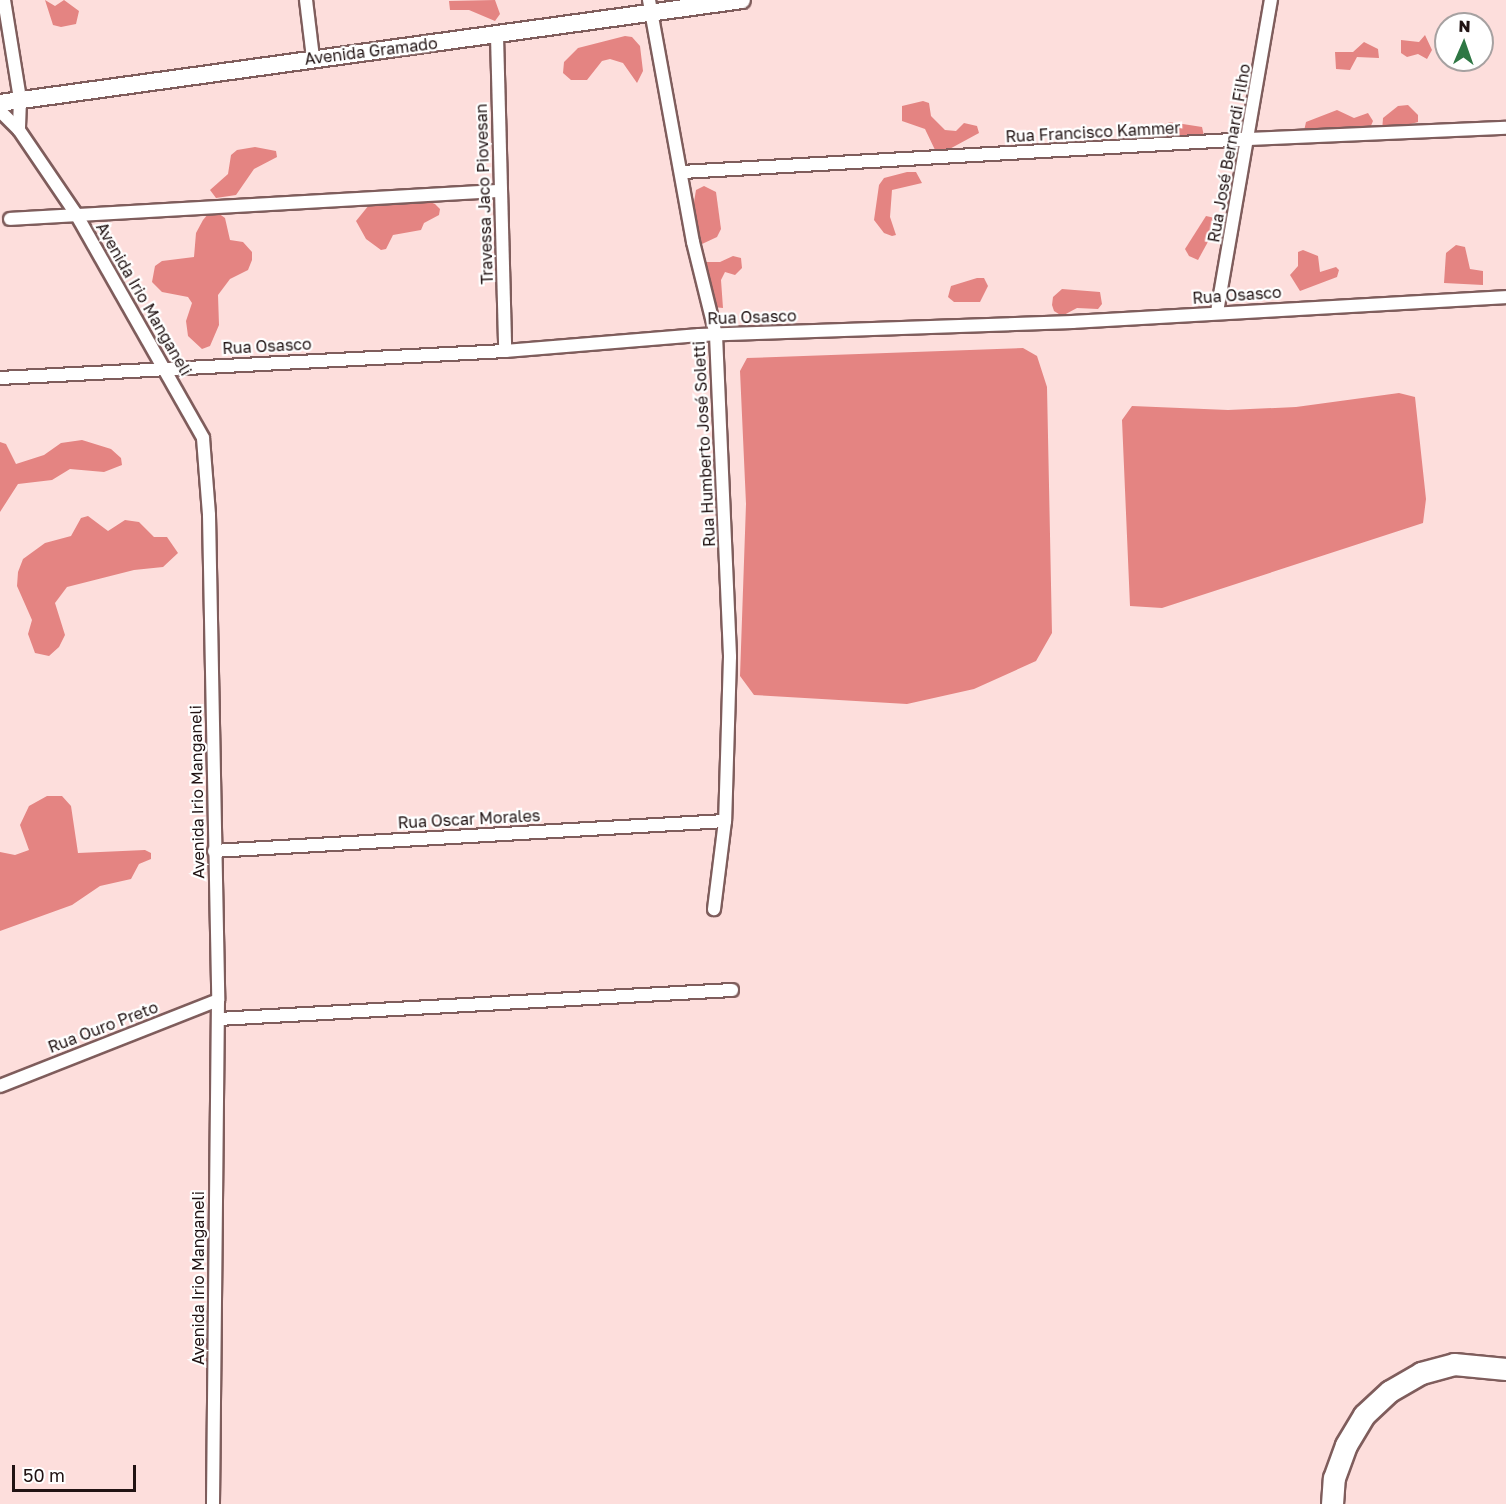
<!DOCTYPE html>
<html>
<head>
<meta charset="utf-8">
<style>
	body { margin:0 }
	#map { position:relative; width:1506px; height:1504px; overflow:hidden; background:#fddedc; font-family:"Golos Text",sans-serif }
	div>[style] { position:absolute }
	[style*='--x'] { left:calc(var(--x)*1px); top:calc(var(--y)*1px); width:calc(var(--w)*1px); rotate:calc(var(--a)*1deg) }
	.forest>* { inset:0; background:#e48482 }
	.roads { filter:drop-shadow(2px 0 #7f5d5c) drop-shadow(-2px 0 #7f5d5c) drop-shadow(0 2px #7f5d5c) drop-shadow(0 -2px #7f5d5c) }
	.minor>* { height:12px; margin:-6px; padding:0 6px; transform-origin:6px; border-radius:6px; background:#fff }
	.tertiary>* { height:16px; margin:-8px; padding:0 8px; transform-origin:8px; border-radius:8px; background:#fff }
	.trunk>* { height:21px; margin:-10.5px; padding:0 10.5px; transform-origin:10.5px; border-radius:10.5px; background:#fff }
	span { translate:-50% -50%; white-space:nowrap; text-align:center; line-height:1.15; -webkit-text-stroke:4.5px #fff; paint-order:stroke }
	.street-label { font-size:16px; color:#211313 }
	.north { position:absolute; left:1434px; top:12px; width:60px; height:60px; box-sizing:border-box; background:#fff; border:2px solid #a6a1a1; border-radius:50%; rotate:2deg; font-size:16px; font-weight:700; line-height:24px; text-align:center; color:#211313 }
	.north::after { content:''; display:block; margin:auto; width:21px; height:27px; background:#2e7744; clip-path:polygon(50% 0,100% 100%,50% 72%,0 100%) }
	.scale { position:absolute; left:12px; top:1465px; width:124px; height:27px; box-sizing:border-box; border:3px solid #211313; border-top:0; padding-left:8px; font-size:18px; line-height:21px; white-space:nowrap; color:#211313; -webkit-text-stroke:4px #fff; paint-order:stroke }
</style>
</head>
<body>
<div id="map">
	<div class="forest">
		<div style="clip-path:polygon(45px 0,55px 6px,64px 0,79px 11px,76px 24px,61px 27px,53px 25px)"></div>
		<div style="clip-path:polygon(495px 0,500px 14px,495px 21px,469px 10px,450px 10px,449px 1px)"></div>
		<div style="clip-path:polygon(1425px 35px,1432px 50px,1427px 59px,1418px 54px,1407px 57px,1401px 53px,1401px 40px,1419px 42px)"></div>
		<div style="clip-path:polygon(625px 36px,632px 37px,640px 46px,643px 71px,637px 83px,623px 63px,610px 59px,602px 61px,587px 80px,571px 80px,563px 73px,564px 62px,578px 48px)"></div>
		<div style="clip-path:polygon(1364px 42px,1378px 49px,1379px 58px,1357px 57px,1350px 70px,1336px 69px,1335px 52px,1353px 52px)"></div>
		<div style="clip-path:polygon(923px 101px,929px 103px,931px 116px,945px 130px,956px 131px,964px 123px,977px 126px,979px 133px,944px 152px,936px 152px,925px 129px,902px 121px,902px 106px)"></div>
		<div style="clip-path:polygon(1408px 105px,1418px 115px,1418px 122px,1382px 132px,1383px 118px,1398px 106px)"></div>
		<div style="clip-path:polygon(1337px 110px,1354px 118px,1368px 113px,1373px 121px,1370px 128px,1304px 131px,1306px 122px)"></div>
		<div style="clip-path:polygon(1170px 122px,1202px 127px,1204px 136px,1146px 142px,1156px 128px)"></div>
		<div style="clip-path:polygon(255px 147px,276px 151px,277px 157px,254px 169px,236px 195px,216px 198px,210px 190px,228px 174px,231px 155px,237px 150px)"></div>
		<div style="clip-path:polygon(907px 172px,916px 172px,922px 183px,892px 190px,890px 217px,896px 235px,892px 236px,884px 233px,874px 220px,879px 185px,884px 178px)"></div>
		<div style="clip-path:polygon(704px 186px,716px 192px,721px 229px,717px 237px,702px 244px,698px 242px,693px 208px,696px 190px)"></div>
		<div style="clip-path:polygon(425px 200px,435px 204px,440px 209px,439px 215px,424px 223px,421px 230px,393px 235px,386px 249px,381px 250px,366px 239px,356px 221px,369px 205px)"></div>
		<div style="clip-path:polygon(218px 213px,225px 218px,230px 240px,243px 242px,252px 252px,252px 260px,248px 270px,230px 279px,218px 295px,219px 325px,210px 346px,202px 349px,188px 336px,186px 321px,192px 303px,188px 297px,162px 292px,152px 282px,155px 266px,162px 261px,194px 257px,196px 233px,203px 220px,208px 214px)"></div>
		<div style="clip-path:polygon(1206px 216px,1215px 218px,1216px 227px,1198px 260px,1189px 256px,1185px 249px)"></div>
		<div style="clip-path:polygon(1456px 245px,1465px 247px,1470px 269px,1483px 271px,1483px 285px,1444px 283px,1446px 253px)"></div>
		<div style="clip-path:polygon(1303px 250px,1318px 256px,1320px 272px,1336px 267px,1339px 270px,1337px 277px,1300px 291px,1290px 275px,1298px 266px,1298px 252px)"></div>
		<div style="clip-path:polygon(733px 256px,741px 258px,742px 268px,735px 275px,725px 272px,721px 280px,723px 308px,713px 307px,704px 262px,720px 262px)"></div>
		<div style="clip-path:polygon(977px 278px,984px 278px,988px 286px,980px 302px,954px 302px,948px 297px,951px 286px)"></div>
		<div style="clip-path:polygon(1062px 289px,1100px 292px,1102px 304px,1098px 309px,1077px 308px,1062px 316px,1054px 311px,1052px 305px,1053px 297px)"></div>
		<div style="clip-path:polygon(1023px 348px,1037px 356px,1047px 387px,1052px 633px,1036px 661px,974px 689px,907px 704px,754px 695px,740px 676px,746px 504px,740px 371px,747px 358px)"></div>
		<div style="clip-path:polygon(1399px 393px,1415px 397px,1426px 499px,1423px 523px,1162px 608px,1130px 606px,1122px 420px,1132px 406px,1228px 410px,1296px 407px)"></div>
		<div style="clip-path:polygon(82px 440px,111px 449px,121px 458px,122px 465px,104px 472px,70px 469px,52px 480px,18px 484px,0 512px,0 442px,6px 444px,16px 464px,44px 455px,61px 443px)"></div>
		<div style="clip-path:polygon(88px 516px,108px 531px,125px 520px,139px 522px,154px 537px,167px 537px,178px 553px,163px 567px,134px 570px,67px 587px,55px 603px,65px 635px,59px 647px,49px 656px,35px 653px,28px 634px,32px 620px,17px 586px,18px 572px,23px 559px,45px 543px,71px 536px,81px 518px)"></div>
		<div style="clip-path:polygon(47px 796px,62px 796px,71px 806px,78px 853px,145px 850px,151px 853px,151px 859px,139px 864px,131px 879px,100px 886px,72px 905px,0 931px,0 852px,15px 855px,29px 850px,20px 825px,29px 806px)"></div>
	</div>
	<div class="roads">
		<div class="minor">
			<div style="--x:4;--y:0;--w:100;--a:80.8"></div>
			<div style="--x:20;--y:99;--w:31;--a:92"></div>
			<div style="--x:306;--y:0;--w:58;--a:83.1"></div>
			<div style="--x:649;--y:0;--w:246;--a:79.7"></div>
			<div style="--x:693;--y:242;--w:96;--a:76.1"></div>
			<div style="--x:716;--y:335;--w:322;--a:87.5"></div>
			<div style="--x:730;--y:657;--w:164;--a:91.7"></div>
			<div style="--x:725;--y:821;--w:89;--a:97.1"></div>
			<div style="--x:497;--y:36;--w:315;--a:88.5"></div>
			<div style="--x:0;--y:111;--w:27;--a:45"></div>
			<div style="--x:19;--y:130;--w:102;--a:55.8"></div>
			<div style="--x:76;--y:214;--w:257;--a:60.4"></div>
			<div style="--x:203;--y:438;--w:77;--a:85.5"></div>
			<div style="--x:209;--y:515;--w:485;--a:88.9"></div>
			<div style="--x:218;--y:1000;--w:504;--a:90.57"></div>
			<div style="--x:682;--y:172;--w:568;--a:-3.33"></div>
			<div style="--x:1249;--y:139;--w:257;--a:-2.5"></div>
			<div style="--x:10;--y:219;--w:491;--a:-3.3"></div>
			<div style="--x:1217;--y:312;--w:317;--a:-80.2"></div>
			<div style="--x:0;--y:378;--w:506;--a:-3.06"></div>
			<div style="--x:505;--y:351;--w:195;--a:-4.7"></div>
			<div style="--x:699;--y:335;--w:374;--a:-2"></div>
			<div style="--x:1073;--y:322;--w:434;--a:-3.3"></div>
			<div style="--x:214;--y:851;--w:512;--a:-3.36"></div>
			<div style="--x:218;--y:1019;--w:515;--a:-3.23"></div>
			<div style="--x:0;--y:1086;--w:234;--a:-21.5"></div>
		</div>
		<div class="tertiary">
			<div style="--x:0;--y:103;--w:749;--a:-7.9"></div>
		</div>
		<div class="trunk">
			<div style="--x:1332;--y:1504;--w:26;--a:-86"></div>
			<div style="--x:1334;--y:1478;--w:35;--a:-70"></div>
			<div style="--x:1346;--y:1445;--w:35;--a:-59"></div>
			<div style="--x:1364;--y:1415;--w:35;--a:-43"></div>
			<div style="--x:1390;--y:1391;--w:36;--a:-30"></div>
			<div style="--x:1421;--y:1373;--w:34;--a:-15"></div>
			<div style="--x:1454;--y:1364;--w:52;--a:5.5"></div>
		</div>
	</div>
	<div class="street-label">
		<span style="left:371px;top:51px;rotate:-7deg">Avenida Gramado</span>
		<span style="left:1093px;top:132px;rotate:-3deg">Rua Francisco Kammer</span>
		<span style="left:1229px;top:153px;rotate:-80deg">Rua José Bernardi Filho</span>
		<span style="left:484px;top:194px;rotate:-92deg">Travessa Jaco Piovesan</span>
		<span style="left:1237px;top:295px;rotate:-4deg">Rua Osasco</span>
		<span style="left:144px;top:299px;rotate:60deg">Avenida Irio Manganeli</span>
		<span style="left:752px;top:317px;rotate:-2deg">Rua Osasco</span>
		<span style="left:267px;top:346px;rotate:-3deg">Rua Osasco</span>
		<span style="left:704px;top:444px;rotate:-93deg">Rua Humberto José Soletti</span>
		<span style="left:197px;top:792px;rotate:-91deg">Avenida Irio Manganeli</span>
		<span style="left:469px;top:819px;rotate:-3deg">Rua Oscar Morales</span>
		<span style="left:103px;top:1027px;rotate:-21deg">Rua Ouro Preto</span>
		<span style="left:198px;top:1278px;rotate:-90deg">Avenida Irio Manganeli</span>
	</div>
	<div class="north">N</div>
	<div class="scale">50 m</div>
</div>
</body>
</html>
